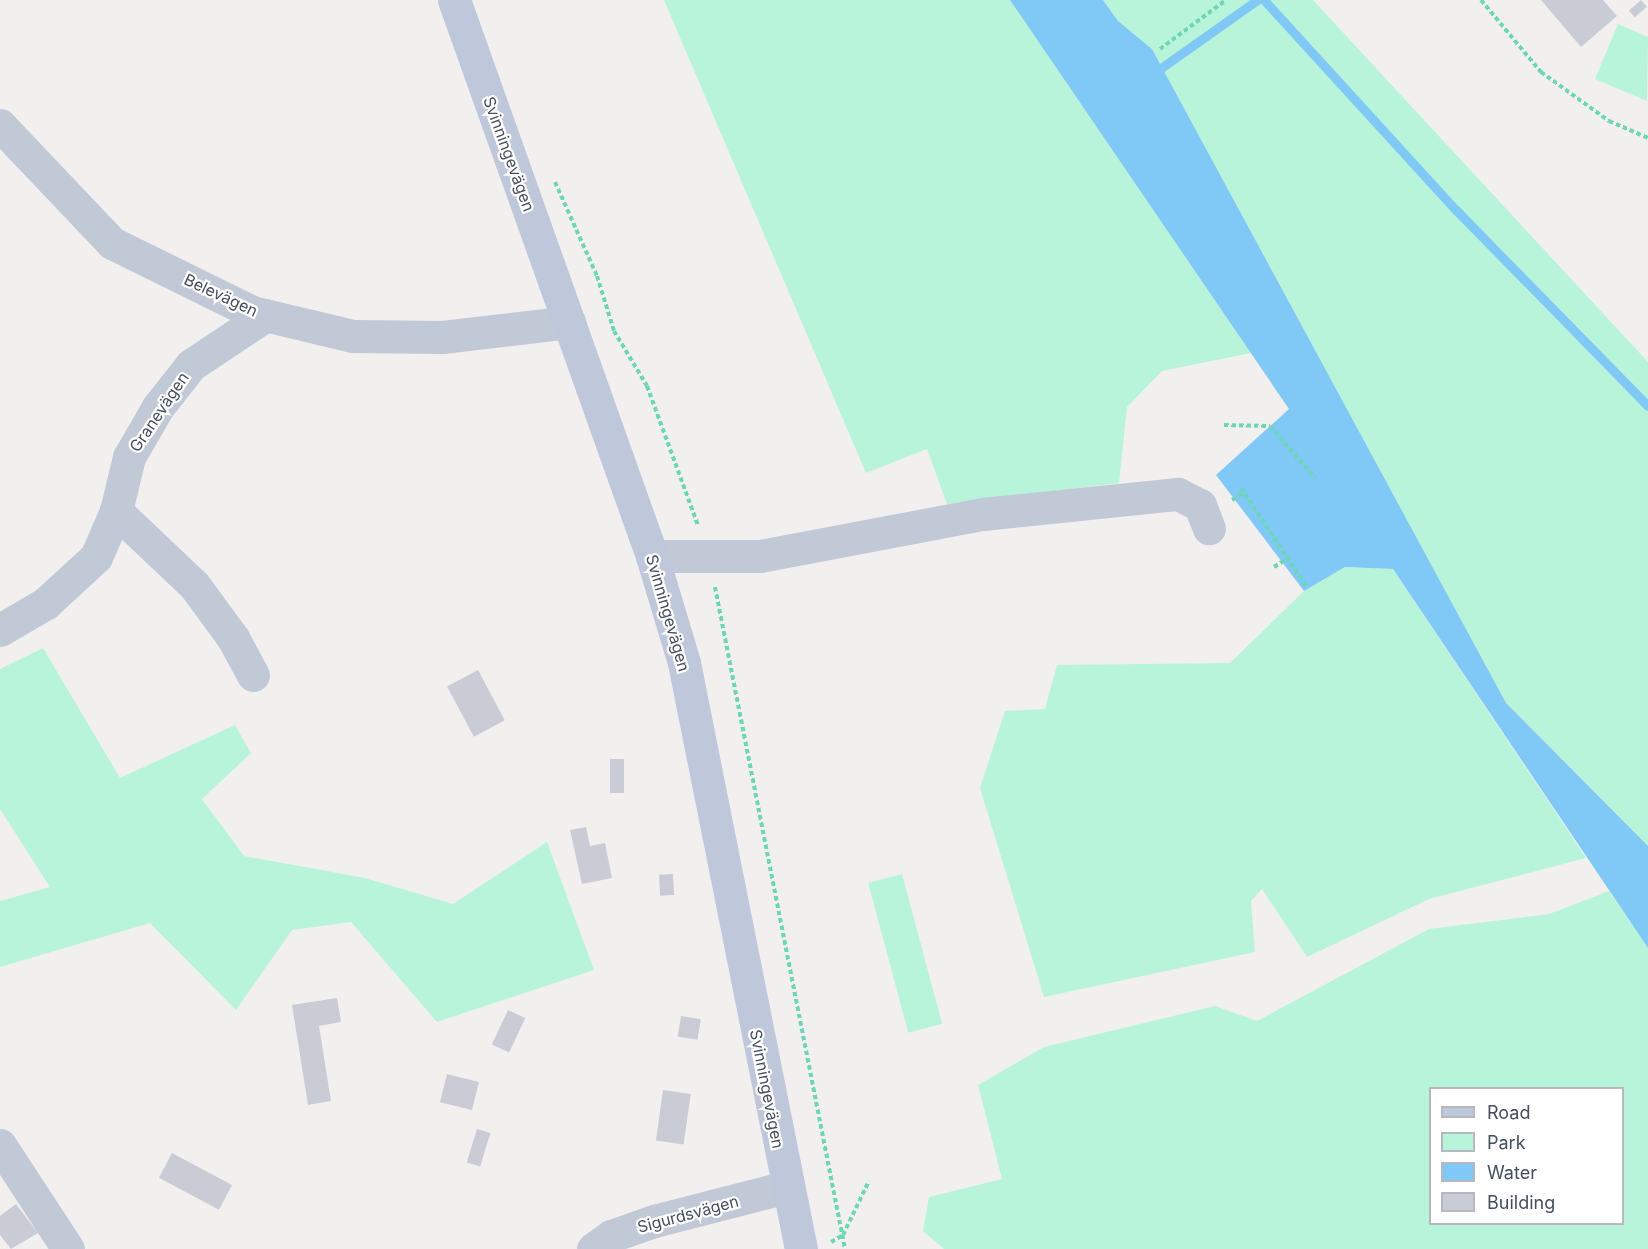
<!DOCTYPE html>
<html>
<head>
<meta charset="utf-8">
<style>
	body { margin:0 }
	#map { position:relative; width:1648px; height:1249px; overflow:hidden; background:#f2efef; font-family:Inter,sans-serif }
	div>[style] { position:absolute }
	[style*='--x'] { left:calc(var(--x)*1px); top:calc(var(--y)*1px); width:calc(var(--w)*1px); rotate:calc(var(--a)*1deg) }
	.green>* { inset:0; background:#b8f4da; transform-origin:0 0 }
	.water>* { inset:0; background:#80c8f6 }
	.stream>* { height:9px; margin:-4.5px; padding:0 4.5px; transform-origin:4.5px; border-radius:4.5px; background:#80c8f6 }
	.building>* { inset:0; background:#caccd5; transform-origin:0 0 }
	.path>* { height:4px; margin-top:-2px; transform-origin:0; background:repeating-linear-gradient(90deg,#6cd6b5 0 4.5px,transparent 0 7.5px) }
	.minor>* { height:33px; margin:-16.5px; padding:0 16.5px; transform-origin:16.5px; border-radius:16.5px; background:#c1c8d6 }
	.secondary>* { height:33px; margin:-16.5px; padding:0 16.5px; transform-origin:16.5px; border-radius:16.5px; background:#bfc7da }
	span { translate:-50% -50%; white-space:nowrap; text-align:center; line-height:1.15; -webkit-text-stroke:4.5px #fff; paint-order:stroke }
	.street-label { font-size:16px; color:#454e5f }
	.legend { position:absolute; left:1429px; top:1087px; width:195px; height:138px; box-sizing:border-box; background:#fff; border:2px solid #b5b8bf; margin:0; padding:8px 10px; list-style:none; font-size:18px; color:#454e5f }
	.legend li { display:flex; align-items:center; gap:12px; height:30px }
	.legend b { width:30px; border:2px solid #b5b8bf }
</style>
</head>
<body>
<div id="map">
	<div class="green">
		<div style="clip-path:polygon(664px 0,1010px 0,1251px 353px,1162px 371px,1127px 407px,1119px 483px,947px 504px,927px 449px,866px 473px)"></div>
		<div style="clip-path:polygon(1103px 0,1313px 0,1648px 362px,1648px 846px,1506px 704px,1152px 49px,1118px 21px)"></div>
		<div style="clip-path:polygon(1618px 24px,1648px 37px,1647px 101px,1595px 79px)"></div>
		<div style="clip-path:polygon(1345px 567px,1393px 569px,1586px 858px,1429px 899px,1307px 957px,1262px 889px,1251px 901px,1255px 952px,1044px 997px,980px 788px,1005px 711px,1045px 709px,1057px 665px,1230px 663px,1304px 591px)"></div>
		<div style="clip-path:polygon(43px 648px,120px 778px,235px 725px,251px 753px,202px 799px,244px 856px,365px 878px,453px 904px,547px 842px,594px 970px,437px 1022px,351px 922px,292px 930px,236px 1010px,150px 923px,0 967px,0 901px,50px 887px,0 809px,0 669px)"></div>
		<div style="left:902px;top:874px;width:155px;height:35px;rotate:75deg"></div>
		<div style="clip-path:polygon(evenodd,1609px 891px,1648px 948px,1648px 1249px,944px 1249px,923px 1231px,929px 1197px,1002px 1179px,978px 1085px,1044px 1047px,1215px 1006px,1257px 1021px,1429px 929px,1549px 914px,1609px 891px,1430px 1088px,1622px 1088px,1622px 1224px,1430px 1224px,1430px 1088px)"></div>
	</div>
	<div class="water">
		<div style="clip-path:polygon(1010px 0,1103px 0,1118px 21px,1152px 49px,1506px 703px,1648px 846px,1648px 948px,1393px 569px,1345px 567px,1304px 591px,1216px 475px,1289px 409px)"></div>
	</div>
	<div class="stream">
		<div style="--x:1264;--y:0;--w:285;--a:47.6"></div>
		<div style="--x:1456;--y:210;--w:274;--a:45.6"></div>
		<div style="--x:1161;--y:68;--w:118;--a:-35.3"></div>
	</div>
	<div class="building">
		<div style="clip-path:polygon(1541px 0,1603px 0,1617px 16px,1581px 47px)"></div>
		<div style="left:1641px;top:0;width:9px;height:16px;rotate:49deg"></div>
		<div style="left:478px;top:670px;width:57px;height:35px;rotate:62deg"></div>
		<div style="left:610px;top:759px;width:14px;height:34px"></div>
		<div style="clip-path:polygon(586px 827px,590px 846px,605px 843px,612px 878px,582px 884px,570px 830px)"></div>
		<div style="left:673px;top:874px;width:21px;height:14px;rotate:87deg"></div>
		<div style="clip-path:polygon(337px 998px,341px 1022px,319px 1026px,331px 1101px,308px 1105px,292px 1005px)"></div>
		<div style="left:508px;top:1010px;width:19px;height:38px;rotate:25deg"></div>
		<div style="left:681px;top:1016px;width:20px;height:21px;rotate:9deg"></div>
		<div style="left:447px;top:1074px;width:33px;height:29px;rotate:14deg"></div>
		<div style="left:663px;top:1090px;width:28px;height:51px;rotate:8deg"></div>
		<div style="left:477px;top:1129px;width:14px;height:35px;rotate:17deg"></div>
		<div style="left:172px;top:1153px;width:68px;height:28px;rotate:28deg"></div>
		<div style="clip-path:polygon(16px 1204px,38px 1233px,11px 1249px,0 1235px,0 1216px)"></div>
	</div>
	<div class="path">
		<div style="--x:1481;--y:0;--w:94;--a:50.2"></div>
		<div style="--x:1541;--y:72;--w:84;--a:35.8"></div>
		<div style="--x:1609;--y:121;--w:43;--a:23.6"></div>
		<div style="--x:1160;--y:49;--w:82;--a:-36.6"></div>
		<div style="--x:555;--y:182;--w:103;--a:65.9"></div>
		<div style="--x:597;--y:276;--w:58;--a:72.8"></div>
		<div style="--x:614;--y:331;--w:64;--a:59"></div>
		<div style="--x:647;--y:386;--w:148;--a:69.9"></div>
		<div style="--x:1224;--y:425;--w:46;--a:1.2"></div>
		<div style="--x:1270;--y:426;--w:69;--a:49.1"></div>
		<div style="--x:1241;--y:488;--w:118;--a:56.4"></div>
		<div style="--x:1232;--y:500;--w:14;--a:-30"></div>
		<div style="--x:1274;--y:567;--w:17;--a:-33"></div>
		<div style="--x:715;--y:587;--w:675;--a:78.89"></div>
		<div style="--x:831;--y:1242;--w:14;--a:-30"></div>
		<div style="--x:843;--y:1235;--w:60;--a:-64.3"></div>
	</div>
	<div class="minor">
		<div style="--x:0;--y:125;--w:163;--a:46.5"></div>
		<div style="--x:112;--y:243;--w:156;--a:26.2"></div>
		<div style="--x:252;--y:312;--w:104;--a:13.4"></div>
		<div style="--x:353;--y:336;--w:89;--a:0.6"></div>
		<div style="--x:442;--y:337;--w:128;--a:-6.7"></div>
		<div style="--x:652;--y:556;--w:108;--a:0"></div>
		<div style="--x:760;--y:556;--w:227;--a:-10.7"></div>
		<div style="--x:983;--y:514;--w:196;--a:-5.9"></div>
		<div style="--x:1178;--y:494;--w:25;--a:27"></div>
		<div style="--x:1200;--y:505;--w:25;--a:69"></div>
		<div style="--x:0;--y:630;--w:53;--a:-30.4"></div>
		<div style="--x:46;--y:603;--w:68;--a:-42.6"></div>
		<div style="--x:96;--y:557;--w:50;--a:-66.5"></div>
		<div style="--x:253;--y:675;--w:42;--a:-118.4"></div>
		<div style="--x:233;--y:638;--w:66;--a:-126.3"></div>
		<div style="--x:194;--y:585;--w:108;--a:-136.5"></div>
		<div style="--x:116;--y:511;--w:56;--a:-76.5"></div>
		<div style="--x:129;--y:457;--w:58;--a:-59.9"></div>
		<div style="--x:158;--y:407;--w:53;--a:-51.8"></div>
		<div style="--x:191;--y:365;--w:90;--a:-33.7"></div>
		<div style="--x:0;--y:1145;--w:124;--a:56.8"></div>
		<div style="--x:593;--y:1249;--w:22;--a:-36"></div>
		<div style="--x:611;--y:1236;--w:46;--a:-19.2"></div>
		<div style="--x:654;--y:1221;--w:136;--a:-14.4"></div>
	</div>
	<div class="secondary">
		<div style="--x:454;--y:0;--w:590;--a:70.4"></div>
		<div style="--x:652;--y:556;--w:112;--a:73.3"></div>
		<div style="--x:684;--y:663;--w:598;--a:78.71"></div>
	</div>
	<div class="street-label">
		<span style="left:509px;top:154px;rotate:70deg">Svinningevägen</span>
		<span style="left:221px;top:295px;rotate:25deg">Belevägen</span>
		<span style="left:159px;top:412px;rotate:-56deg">Granevägen</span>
		<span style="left:668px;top:613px;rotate:74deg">Svinningevägen</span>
		<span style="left:767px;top:1089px;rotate:79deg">Svinningevägen</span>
		<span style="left:688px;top:1214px;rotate:-15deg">Sigurdsvägen</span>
	</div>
	<ul class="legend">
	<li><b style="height:8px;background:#bfc7da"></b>Road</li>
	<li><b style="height:16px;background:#b8f4da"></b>Park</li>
	<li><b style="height:16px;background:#80c8f6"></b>Water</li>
	<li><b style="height:16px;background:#caccd5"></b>Building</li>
	</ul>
</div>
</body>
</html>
